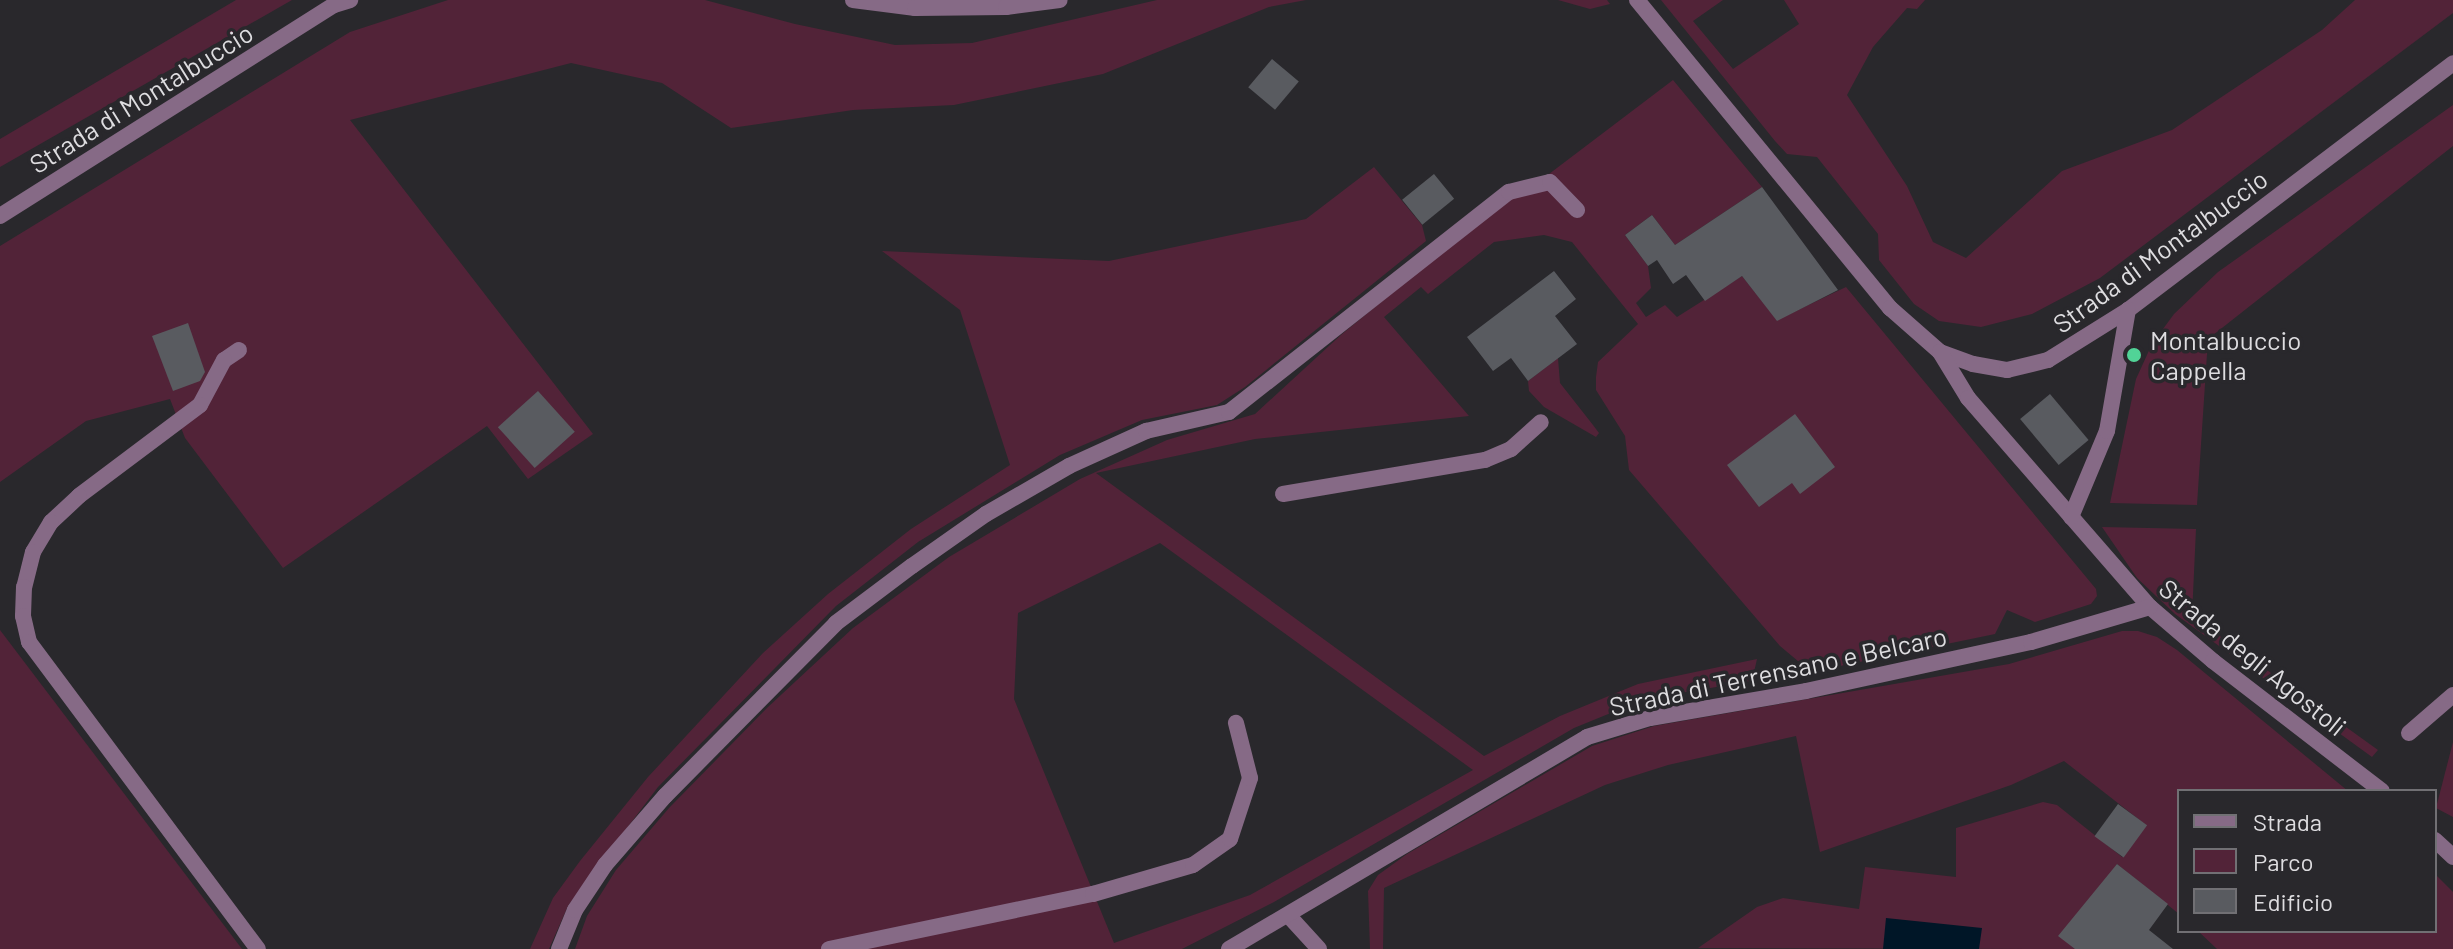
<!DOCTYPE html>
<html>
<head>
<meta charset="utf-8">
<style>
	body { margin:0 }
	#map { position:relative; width:2453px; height:949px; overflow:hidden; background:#29282c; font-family:Barlow,sans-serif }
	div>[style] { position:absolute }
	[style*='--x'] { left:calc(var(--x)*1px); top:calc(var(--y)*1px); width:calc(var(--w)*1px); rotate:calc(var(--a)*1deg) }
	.green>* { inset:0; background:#522338 }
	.water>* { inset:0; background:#001627 }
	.building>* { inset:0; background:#595b60; transform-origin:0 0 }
	.service>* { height:16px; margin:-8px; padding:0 8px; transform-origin:8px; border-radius:8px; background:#866a86 }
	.tertiary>* { height:16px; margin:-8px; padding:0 8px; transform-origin:8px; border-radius:8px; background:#866a86 }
	.dots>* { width:22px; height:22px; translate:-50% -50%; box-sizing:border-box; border:4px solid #29282c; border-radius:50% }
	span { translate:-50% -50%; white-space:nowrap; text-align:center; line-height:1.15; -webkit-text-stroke:7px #29282c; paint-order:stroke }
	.street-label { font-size:26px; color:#dedde0 }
	.poi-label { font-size:26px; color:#dedde0 }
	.left { translate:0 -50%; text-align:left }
	.legend { position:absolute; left:2177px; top:789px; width:260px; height:144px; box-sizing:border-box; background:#29282c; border:2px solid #717074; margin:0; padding:10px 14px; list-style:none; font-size:24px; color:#dedde0 }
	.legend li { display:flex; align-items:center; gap:16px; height:40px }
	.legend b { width:40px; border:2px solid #717074 }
</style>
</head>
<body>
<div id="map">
	<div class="green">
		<div style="clip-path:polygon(236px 0,292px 0,0 167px,0 139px)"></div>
		<div style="clip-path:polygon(448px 0,705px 0,795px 24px,895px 45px,972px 43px,1157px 0,1306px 0,1269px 7px,1103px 74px,954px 105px,853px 110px,731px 128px,662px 83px,571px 63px,350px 120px,593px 434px,528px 479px,487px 426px,283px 568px,185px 438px,170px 399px,86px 421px,0 482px,0 246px,350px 32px)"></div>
		<div style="clip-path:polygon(1558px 0,1607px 0,1610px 4px,1590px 9px)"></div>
		<div style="clip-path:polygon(1661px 0,1723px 0,1693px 21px,1733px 69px,1799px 24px,1784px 0,1925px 0,1917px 9px,1907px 8px,1873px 47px,1847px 95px,1907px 186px,1933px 242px,1966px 258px,2062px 171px,2172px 130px,2322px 30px,2355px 0,2453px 0,2453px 13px,2100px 278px,2032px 314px,1981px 327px,1939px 321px,1914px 304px,1879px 260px,1878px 234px,1817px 157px,1787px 154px,1775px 141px)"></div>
		<div style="clip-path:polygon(evenodd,1673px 80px,1762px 187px,1675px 245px,1652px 215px,1625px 235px,1648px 266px,1651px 288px,1636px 303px,1646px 317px,1665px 305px,1677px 317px,1742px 276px,1777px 320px,1846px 287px,2096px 589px,2097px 596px,2091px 604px,2035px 622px,2007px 610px,1995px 634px,1811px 672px,1780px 646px,1629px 470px,1625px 436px,1596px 390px,1596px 377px,1598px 362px,1638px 324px,1572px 242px,1544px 235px,1494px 242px,1428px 294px,1421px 287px,1384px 317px,1469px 416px,1255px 439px,1096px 473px,1484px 756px,1560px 716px,1638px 684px,1757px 659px,1752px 681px,1645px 699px,1574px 728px,1274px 902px,1182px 949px,575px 949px,587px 916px,616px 870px,669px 808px,768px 707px,853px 628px,949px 557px,1080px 479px,1167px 440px,1255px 414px,1342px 334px,1491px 212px,1511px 199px,1544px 188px,1549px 174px,1673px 80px,1160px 543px,1473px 770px,1250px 895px,1114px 943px,1014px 699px,1018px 613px,1160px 543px)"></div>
		<div style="clip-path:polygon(2453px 105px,2453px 146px,2208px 339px,2197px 505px,2110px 503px,2136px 379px,2152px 344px,2174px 314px,2218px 272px)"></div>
		<div style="clip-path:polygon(1374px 167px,1422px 225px,1426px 241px,1245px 387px,1217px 405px,1142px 420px,1060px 455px,918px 542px,836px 606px,658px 787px,568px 906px,549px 949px,530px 949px,553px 898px,580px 861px,648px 777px,763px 653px,828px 594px,911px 529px,1010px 465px,960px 310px,882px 251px,1109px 261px,1306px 219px)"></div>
		<div style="clip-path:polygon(1558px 358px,1560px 383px,1593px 425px,1599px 433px,1596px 437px,1544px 407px,1529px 391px,1528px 381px)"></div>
		<div style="clip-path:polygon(2102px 527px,2196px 529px,2192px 616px,2378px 750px,2372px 757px,2175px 614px,2137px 578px)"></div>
		<div style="clip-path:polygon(0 630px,242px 949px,0 949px)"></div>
		<div style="clip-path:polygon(2122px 631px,2138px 631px,2157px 637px,2177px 650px,2348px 791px,2179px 791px,2179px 914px,2117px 864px,2075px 949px,1698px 948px,1757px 907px,1783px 898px,1859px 909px,1865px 867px,1956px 877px,1956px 828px,2043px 802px,2057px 805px,2122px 857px,2146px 825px,2064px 761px,2011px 785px,1820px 852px,1796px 736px,1668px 765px,1605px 785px,1384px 888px,1383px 949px,1370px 949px,1368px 891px,1378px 875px,1407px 854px,1592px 746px,1654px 726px,2009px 664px)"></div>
		<div style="clip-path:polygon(2453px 742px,2453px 817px,2436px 808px)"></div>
		<div style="clip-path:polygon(2435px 874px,2453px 892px,2453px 949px,2217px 949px,2198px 931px,2435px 931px)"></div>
	</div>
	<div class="water">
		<div style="clip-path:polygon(1886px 918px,1982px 928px,1979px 949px,1883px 949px)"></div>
	</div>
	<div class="building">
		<div style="left:1272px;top:59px;width:35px;height:37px;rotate:40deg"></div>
		<div style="left:1434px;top:174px;width:32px;height:41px;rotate:51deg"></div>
		<div style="clip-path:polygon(1762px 187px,1838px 290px,1777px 321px,1742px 276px,1705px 301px,1686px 275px,1673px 284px,1657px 260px,1648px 266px,1625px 235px,1652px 215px,1675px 245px)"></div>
		<div style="clip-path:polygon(1554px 271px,1576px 299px,1555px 316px,1577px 344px,1528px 381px,1511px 358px,1493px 371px,1467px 337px)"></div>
		<div style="clip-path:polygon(188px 323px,205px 372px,200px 381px,173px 391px,152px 336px)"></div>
		<div style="left:538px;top:391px;width:55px;height:54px;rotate:48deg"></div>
		<div style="left:2050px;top:394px;width:60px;height:39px;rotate:50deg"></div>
		<div style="clip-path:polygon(1795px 414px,1835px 467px,1800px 494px,1792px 483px,1759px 507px,1727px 465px)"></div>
		<div style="left:2118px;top:804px;width:36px;height:40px;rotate:36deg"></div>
		<div style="clip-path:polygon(2117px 864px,2168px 904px,2149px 930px,2173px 949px,2075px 949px,2058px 936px)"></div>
	</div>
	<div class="service">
		<div style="--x:239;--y:350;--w:18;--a:146"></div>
		<div style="--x:224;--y:360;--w:51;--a:118.1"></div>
		<div style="--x:200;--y:405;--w:151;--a:143.1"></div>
		<div style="--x:79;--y:496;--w:38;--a:137"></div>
		<div style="--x:51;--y:522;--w:35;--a:121"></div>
		<div style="--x:33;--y:552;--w:36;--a:104"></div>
		<div style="--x:24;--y:587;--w:29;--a:92"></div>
		<div style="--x:23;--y:616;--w:27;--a:77"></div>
		<div style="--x:29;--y:642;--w:383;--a:53.3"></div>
		<div style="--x:1283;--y:494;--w:205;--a:-9.6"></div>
		<div style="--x:1485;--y:460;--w:28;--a:-23"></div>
		<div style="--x:1511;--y:449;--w:40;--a:-42"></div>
		<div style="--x:2409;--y:733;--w:58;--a:-40.8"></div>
		<div style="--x:1288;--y:915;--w:46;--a:47.6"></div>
		<div style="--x:559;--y:949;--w:42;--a:-67.7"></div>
		<div style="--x:575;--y:910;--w:54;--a:-56.3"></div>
		<div style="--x:605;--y:865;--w:91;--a:-49"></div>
		<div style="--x:665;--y:796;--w:243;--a:-45.3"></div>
		<div style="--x:836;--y:623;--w:95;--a:-36.9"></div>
		<div style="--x:912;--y:566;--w:90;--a:-35.1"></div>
		<div style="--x:986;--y:514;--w:96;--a:-30"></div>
		<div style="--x:1069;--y:466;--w:85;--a:-24.4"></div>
		<div style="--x:1146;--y:431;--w:85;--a:-12.9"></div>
		<div style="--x:1229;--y:412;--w:356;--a:-38.2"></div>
		<div style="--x:1509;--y:192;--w:42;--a:-13.7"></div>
		<div style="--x:1550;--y:182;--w:39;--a:46"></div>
		<div style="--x:829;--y:949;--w:270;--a:-11.8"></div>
		<div style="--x:1093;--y:894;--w:104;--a:-16.2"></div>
		<div style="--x:1193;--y:865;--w:45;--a:-35.1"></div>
		<div style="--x:1230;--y:839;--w:64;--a:-71.8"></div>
		<div style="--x:1250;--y:778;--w:57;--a:-104.3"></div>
	</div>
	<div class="tertiary">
		<div style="--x:853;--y:0;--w:63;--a:7.4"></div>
		<div style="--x:915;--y:8;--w:91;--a:-0.6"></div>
		<div style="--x:1006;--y:7;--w:54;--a:-7.4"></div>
		<div style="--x:1637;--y:0;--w:399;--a:50.6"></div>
		<div style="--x:1890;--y:308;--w:67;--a:41.3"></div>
		<div style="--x:1940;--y:352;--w:35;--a:20"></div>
		<div style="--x:1973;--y:364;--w:35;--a:10"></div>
		<div style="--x:2007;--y:370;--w:42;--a:-13.7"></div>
		<div style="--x:2048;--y:360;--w:94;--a:-32"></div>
		<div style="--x:2128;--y:310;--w:408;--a:-37.2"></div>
		<div style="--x:0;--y:216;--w:395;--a:-32.3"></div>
		<div style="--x:334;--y:5;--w:17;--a:-17"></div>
		<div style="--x:1940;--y:352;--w:54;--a:58.7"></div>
		<div style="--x:1968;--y:398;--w:277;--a:49"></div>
		<div style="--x:2150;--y:607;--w:83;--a:40.6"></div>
		<div style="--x:2213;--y:661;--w:213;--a:37.6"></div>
		<div style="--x:2071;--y:517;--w:93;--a:-67.3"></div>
		<div style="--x:2107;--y:431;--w:123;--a:-80.2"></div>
		<div style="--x:2435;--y:840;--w:25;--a:43"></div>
		<div style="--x:1229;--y:949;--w:416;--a:-30.6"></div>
		<div style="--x:1587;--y:737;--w:66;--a:-16.8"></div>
		<div style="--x:1650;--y:718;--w:158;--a:-9.8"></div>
		<div style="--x:1806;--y:691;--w:230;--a:-12.3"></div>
		<div style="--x:2031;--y:642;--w:124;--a:-16.4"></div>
	</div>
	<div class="dots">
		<div style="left:2134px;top:355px;background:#51d397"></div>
	</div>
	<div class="street-label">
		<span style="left:141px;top:98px;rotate:-32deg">Strada di Montalbuccio</span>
		<span style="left:2160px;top:251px;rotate:-36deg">Strada di Montalbuccio</span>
		<span style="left:2253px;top:657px;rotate:39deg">Strada degli Agostoli</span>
		<span style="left:1778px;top:671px;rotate:-12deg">Strada di Terrensano e Belcaro</span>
	</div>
	<div class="poi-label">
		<span class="left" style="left:2150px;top:355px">Montalbuccio<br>Cappella</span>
	</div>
	<ul class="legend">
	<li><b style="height:10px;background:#866a86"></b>Strada</li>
	<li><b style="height:22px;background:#522338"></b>Parco</li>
	<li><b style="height:22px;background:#595b60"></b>Edificio</li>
	</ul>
</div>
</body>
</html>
